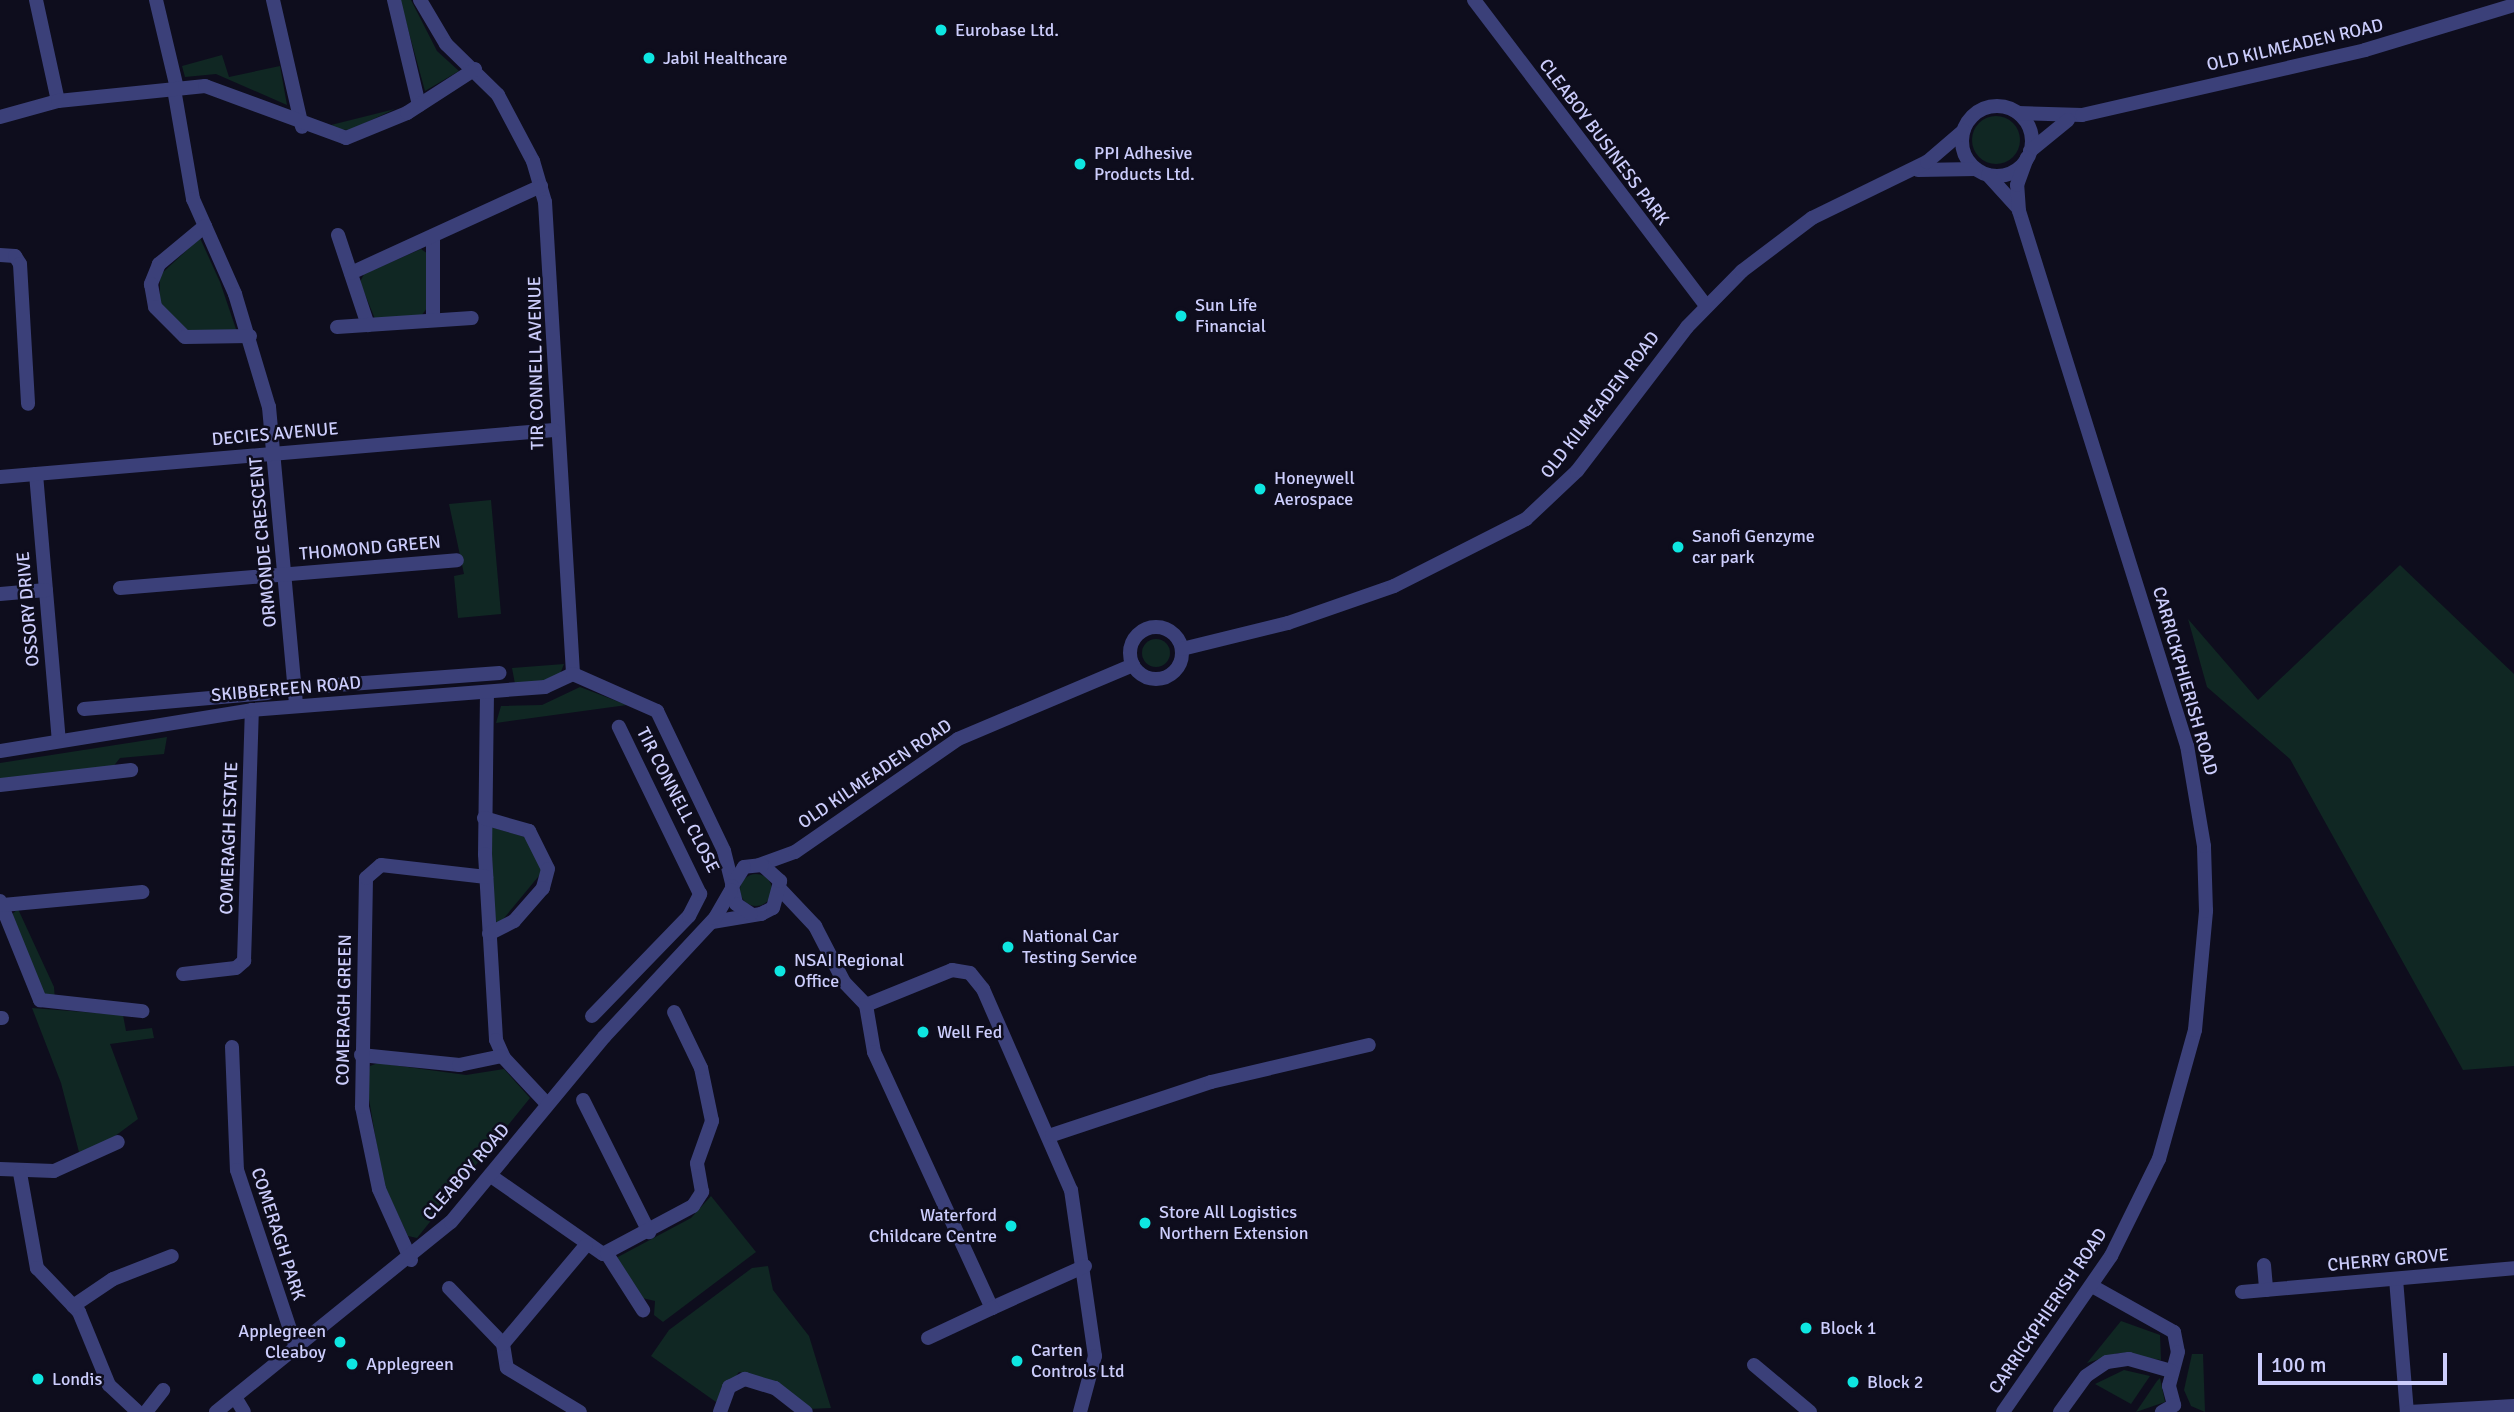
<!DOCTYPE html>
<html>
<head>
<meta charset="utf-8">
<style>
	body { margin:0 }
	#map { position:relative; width:2514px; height:1412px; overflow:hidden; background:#0e0d1d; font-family:Signika,sans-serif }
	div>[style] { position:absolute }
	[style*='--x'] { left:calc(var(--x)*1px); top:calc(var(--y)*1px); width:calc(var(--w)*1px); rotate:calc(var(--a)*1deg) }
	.green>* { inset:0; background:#102723 }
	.round { border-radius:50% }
	.minor>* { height:14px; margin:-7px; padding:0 7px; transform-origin:7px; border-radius:7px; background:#3b4079 }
	.tertiary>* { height:14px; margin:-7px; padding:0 7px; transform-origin:7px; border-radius:7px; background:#3b4079 }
	.tertiary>.ring { margin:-7px; padding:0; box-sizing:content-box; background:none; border:14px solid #3b4079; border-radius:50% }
	.dots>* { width:19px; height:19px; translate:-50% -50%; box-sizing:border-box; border:4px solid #0e0d1d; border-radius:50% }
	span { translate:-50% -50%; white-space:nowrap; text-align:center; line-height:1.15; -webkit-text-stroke:5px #0e0d1d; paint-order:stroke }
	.poi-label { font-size:18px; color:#cccdfc }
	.left { translate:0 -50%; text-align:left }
	.right { translate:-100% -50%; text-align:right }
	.street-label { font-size:18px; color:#cccdfc }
	.scale { position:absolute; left:2258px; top:1353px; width:189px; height:32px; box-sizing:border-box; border:4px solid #cccdfc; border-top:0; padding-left:9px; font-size:21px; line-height:24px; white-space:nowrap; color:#cccdfc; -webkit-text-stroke:5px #0e0d1d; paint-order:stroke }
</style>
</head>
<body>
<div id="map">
	<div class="green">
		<div style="clip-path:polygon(400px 0,411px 0,437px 51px,459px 71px,425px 91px)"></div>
		<div style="clip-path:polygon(222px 55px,229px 77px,280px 66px,287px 105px,216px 74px,185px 77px,182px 66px)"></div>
		<div style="clip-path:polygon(395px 109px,350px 130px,319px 128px)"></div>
		<div class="round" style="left:1972px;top:116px;width:48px;height:48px"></div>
		<div style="clip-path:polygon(200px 238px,220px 282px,237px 332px,186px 333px,160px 309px,160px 275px)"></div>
		<div style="clip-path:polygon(421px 249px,428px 254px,428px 307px,421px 316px,375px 319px,360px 282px,364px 274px)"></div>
		<div style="clip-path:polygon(491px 500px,501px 614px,458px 618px,454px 576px,464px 574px,449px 504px)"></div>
		<div style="clip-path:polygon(2400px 565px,2514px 674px,2514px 1066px,2463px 1070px,2290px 759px,2207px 687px,2188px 619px,2258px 700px)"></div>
		<div class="round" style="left:1142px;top:639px;width:28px;height:28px"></div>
		<div style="clip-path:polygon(564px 664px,558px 679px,515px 684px,512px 668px)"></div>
		<div style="clip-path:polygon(580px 687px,627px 705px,496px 723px,501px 706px,542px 705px)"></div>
		<div style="clip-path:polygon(167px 737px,164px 754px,120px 758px,112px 768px,0 781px,0 763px)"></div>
		<div style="clip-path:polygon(491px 827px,528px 838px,543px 871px,500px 923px,494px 921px)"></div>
		<div class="round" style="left:740px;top:874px;width:32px;height:32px"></div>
		<div style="clip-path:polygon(18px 909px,54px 987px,55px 1000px,42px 994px,10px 916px)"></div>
		<div style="clip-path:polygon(32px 1008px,123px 1015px,126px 1031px,152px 1028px,154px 1038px,110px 1044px,138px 1119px,92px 1153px,80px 1156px,61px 1083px)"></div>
		<div style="clip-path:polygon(378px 1063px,466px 1075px,504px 1069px,530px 1098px,417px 1238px,408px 1236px,383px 1183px,366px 1081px,370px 1066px)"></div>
		<div style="clip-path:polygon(711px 1196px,756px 1252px,663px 1322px,654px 1315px,655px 1301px,638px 1297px,616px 1258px,691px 1218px)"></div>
		<div style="clip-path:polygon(768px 1266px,773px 1290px,809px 1336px,831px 1408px,808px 1409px,778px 1383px,739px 1372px,716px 1402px,651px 1356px,669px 1330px,752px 1268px)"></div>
		<div style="clip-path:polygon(2121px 1321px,2160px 1335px,2161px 1360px,2118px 1353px,2087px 1363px)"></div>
		<div style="clip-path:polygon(2192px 1354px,2203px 1354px,2205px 1412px,2191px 1406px,2184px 1390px)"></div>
		<div style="clip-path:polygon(2124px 1370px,2150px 1376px,2131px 1404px,2095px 1384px)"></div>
		<div style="clip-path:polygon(2160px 1378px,2165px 1402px,2136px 1412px,2157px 1381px)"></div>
	</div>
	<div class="minor">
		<div style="--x:36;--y:0;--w:103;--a:77.7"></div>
		<div style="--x:156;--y:0;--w:90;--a:76.6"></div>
		<div style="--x:273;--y:0;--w:130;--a:77.1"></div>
		<div style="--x:394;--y:0;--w:108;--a:76.6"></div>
		<div style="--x:420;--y:0;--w:51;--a:59.4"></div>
		<div style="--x:446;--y:44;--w:73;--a:44.4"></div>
		<div style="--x:498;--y:95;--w:75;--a:62.1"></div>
		<div style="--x:533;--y:161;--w:43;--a:73.7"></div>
		<div style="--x:545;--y:202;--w:473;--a:86.6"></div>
		<div style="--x:1474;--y:0;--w:384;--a:52.8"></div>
		<div style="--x:174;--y:89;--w:112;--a:80.2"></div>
		<div style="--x:193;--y:199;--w:104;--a:66.1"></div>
		<div style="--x:235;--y:294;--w:118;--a:73.3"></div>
		<div style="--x:269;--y:407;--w:300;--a:84.8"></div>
		<div style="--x:0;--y:117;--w:60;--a:-15.4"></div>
		<div style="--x:58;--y:101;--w:148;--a:-5.8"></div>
		<div style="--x:205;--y:86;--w:150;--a:20.2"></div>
		<div style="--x:346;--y:138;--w:66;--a:-22.3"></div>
		<div style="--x:407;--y:113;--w:81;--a:-32.9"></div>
		<div style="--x:205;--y:226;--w:60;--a:140.4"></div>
		<div style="--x:159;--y:264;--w:22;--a:112"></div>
		<div style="--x:151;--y:284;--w:23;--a:80"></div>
		<div style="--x:155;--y:307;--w:42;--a:45"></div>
		<div style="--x:185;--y:337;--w:65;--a:-0.9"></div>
		<div style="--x:338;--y:235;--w:95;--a:71.6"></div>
		<div style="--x:433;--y:236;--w:84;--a:90"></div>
		<div style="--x:0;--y:255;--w:15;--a:4"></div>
		<div style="--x:15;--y:256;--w:9;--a:58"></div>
		<div style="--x:20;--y:264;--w:140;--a:86.7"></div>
		<div style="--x:351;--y:273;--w:209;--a:-24.6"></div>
		<div style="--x:337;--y:327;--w:135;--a:-3.8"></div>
		<div style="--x:36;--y:474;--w:267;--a:85.1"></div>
		<div style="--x:0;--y:477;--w:556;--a:-4.85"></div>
		<div style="--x:120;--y:588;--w:338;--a:-4.7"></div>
		<div style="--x:0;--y:594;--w:46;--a:-5"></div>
		<div style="--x:323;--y:686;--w:177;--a:-4.2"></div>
		<div style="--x:487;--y:692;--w:162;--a:90.7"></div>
		<div style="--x:485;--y:854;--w:186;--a:86.6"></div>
		<div style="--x:496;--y:1040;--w:20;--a:66"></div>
		<div style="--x:504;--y:1058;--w:63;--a:46.9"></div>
		<div style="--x:84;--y:709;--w:184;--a:-5"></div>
		<div style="--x:0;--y:785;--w:132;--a:-6.5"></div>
		<div style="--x:484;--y:818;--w:47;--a:16.1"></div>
		<div style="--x:529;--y:831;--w:42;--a:63.4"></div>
		<div style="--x:548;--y:869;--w:20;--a:105"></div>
		<div style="--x:543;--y:888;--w:44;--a:131.3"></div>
		<div style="--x:514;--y:921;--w:28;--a:153"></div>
		<div style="--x:781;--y:890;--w:50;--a:46.6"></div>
		<div style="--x:815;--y:926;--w:63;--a:62.6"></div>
		<div style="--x:844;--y:982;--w:32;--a:46"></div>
		<div style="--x:866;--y:1005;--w:93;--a:-22.1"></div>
		<div style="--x:952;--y:970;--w:18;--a:9"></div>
		<div style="--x:970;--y:973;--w:21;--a:51"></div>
		<div style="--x:983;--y:989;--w:219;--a:66.4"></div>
		<div style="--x:1071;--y:1190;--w:168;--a:81.8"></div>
		<div style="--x:1095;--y:1356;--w:58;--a:105"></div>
		<div style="--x:0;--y:901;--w:107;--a:68"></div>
		<div style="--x:40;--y:1000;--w:103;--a:6.2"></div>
		<div style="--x:3;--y:905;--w:140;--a:-5.3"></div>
		<div style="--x:183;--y:974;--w:53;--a:-6.5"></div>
		<div style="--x:236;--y:968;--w:11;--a:-41"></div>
		<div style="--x:244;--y:961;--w:251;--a:-88.2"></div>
		<div style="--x:866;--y:1005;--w:48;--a:80.3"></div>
		<div style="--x:874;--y:1052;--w:282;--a:65.3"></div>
		<div style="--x:992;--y:1308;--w:102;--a:-24.3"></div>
		<div style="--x:592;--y:1016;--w:139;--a:-45.9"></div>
		<div style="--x:689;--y:916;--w:25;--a:-63"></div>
		<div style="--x:700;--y:894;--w:186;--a:-115.9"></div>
		<div style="--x:0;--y:1018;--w:2;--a:0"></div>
		<div style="--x:232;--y:1047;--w:123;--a:87.7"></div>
		<div style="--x:237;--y:1170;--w:187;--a:71.6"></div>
		<div style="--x:361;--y:1055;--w:99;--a:5.8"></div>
		<div style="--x:459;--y:1065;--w:44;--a:-11.8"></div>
		<div style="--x:583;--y:1100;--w:148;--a:63.4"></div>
		<div style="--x:1052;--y:1135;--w:168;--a:-18.4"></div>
		<div style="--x:1211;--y:1082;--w:162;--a:-13.2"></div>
		<div style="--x:0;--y:1169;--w:54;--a:2.1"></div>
		<div style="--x:54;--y:1171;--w:70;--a:-24.4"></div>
		<div style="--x:20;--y:1173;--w:97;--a:79.9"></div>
		<div style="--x:37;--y:1268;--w:61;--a:46.3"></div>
		<div style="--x:79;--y:1312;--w:79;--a:67.7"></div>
		<div style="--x:109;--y:1385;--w:40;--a:43"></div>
		<div style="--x:491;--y:1176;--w:136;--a:34.9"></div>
		<div style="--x:603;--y:1254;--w:102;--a:-28.1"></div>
		<div style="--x:693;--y:1206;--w:17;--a:-57"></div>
		<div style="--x:702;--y:1192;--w:29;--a:-100"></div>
		<div style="--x:697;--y:1163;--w:45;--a:-70.3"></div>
		<div style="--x:712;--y:1121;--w:54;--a:-101.7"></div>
		<div style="--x:701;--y:1068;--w:62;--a:-115.7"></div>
		<div style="--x:607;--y:1254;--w:67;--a:57.3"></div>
		<div style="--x:411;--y:1260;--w:78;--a:-114.3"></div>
		<div style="--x:379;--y:1189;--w:84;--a:-101.7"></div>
		<div style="--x:362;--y:1107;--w:229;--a:-89"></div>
		<div style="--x:366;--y:878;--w:20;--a:-41"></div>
		<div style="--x:381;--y:865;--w:106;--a:6.5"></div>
		<div style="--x:2264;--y:1265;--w:25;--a:85"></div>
		<div style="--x:2396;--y:1279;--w:133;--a:85.3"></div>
		<div style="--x:2092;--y:1286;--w:94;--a:29.3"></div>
		<div style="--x:2174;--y:1332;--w:20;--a:79"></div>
		<div style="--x:2178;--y:1352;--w:35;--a:105"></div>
		<div style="--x:2169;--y:1386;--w:20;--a:75"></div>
		<div style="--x:2174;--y:1405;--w:14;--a:150"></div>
		<div style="--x:449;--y:1288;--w:78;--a:46"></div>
		<div style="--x:503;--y:1344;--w:24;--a:81"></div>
		<div style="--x:507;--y:1368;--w:85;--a:31.1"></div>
		<div style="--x:2242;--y:1292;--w:273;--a:-5"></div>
		<div style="--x:73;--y:1306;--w:48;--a:-34"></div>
		<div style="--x:113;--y:1279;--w:63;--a:-21.3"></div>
		<div style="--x:928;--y:1338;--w:71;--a:-25.1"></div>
		<div style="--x:503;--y:1344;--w:129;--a:-50"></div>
		<div style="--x:1754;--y:1365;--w:73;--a:40"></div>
		<div style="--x:235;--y:1397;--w:17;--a:59"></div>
		<div style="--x:146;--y:1412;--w:28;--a:-52"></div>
		<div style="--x:720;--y:1412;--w:27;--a:-70"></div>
		<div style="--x:729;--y:1387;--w:18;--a:-27"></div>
		<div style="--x:745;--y:1379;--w:31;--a:17"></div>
		<div style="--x:775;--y:1388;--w:39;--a:38"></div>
		<div style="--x:2060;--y:1412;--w:44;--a:-54.2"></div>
		<div style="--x:2086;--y:1376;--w:25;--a:-34"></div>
		<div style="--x:2107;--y:1362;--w:22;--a:-8"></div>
		<div style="--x:2129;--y:1359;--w:44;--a:15.9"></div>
		<div style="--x:2409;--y:1412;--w:105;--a:-3.3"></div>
	</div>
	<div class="tertiary">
		<div class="ring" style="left:1962px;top:106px;width:56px;height:56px"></div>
		<div style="--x:2018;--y:113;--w:64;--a:1.8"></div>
		<div style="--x:2082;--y:115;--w:290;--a:-12.9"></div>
		<div style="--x:2365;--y:50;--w:156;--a:-16.8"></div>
		<div style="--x:2030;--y:151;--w:49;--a:-39.2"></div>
		<div style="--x:1918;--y:170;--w:58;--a:-1"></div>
		<div style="--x:1988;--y:175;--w:43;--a:47.8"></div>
		<div class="ring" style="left:1130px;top:627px;width:38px;height:38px"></div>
		<div style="--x:1182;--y:649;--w:109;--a:-13.8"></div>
		<div style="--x:1288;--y:623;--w:112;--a:-19.2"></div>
		<div style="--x:1394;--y:586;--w:148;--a:-26.9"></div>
		<div style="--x:1526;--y:519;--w:70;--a:-43.3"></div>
		<div style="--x:1577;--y:471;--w:181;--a:-52.6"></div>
		<div style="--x:1687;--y:327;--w:78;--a:-45.5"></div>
		<div style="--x:1742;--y:271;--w:88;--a:-37.1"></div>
		<div style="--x:1812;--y:218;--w:128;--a:-26"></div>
		<div style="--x:1927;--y:162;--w:48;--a:-40.7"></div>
		<div style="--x:0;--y:751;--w:255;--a:-9.2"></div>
		<div style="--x:252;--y:710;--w:294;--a:-4.5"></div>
		<div style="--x:545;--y:687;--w:31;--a:-25"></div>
		<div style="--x:573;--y:674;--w:92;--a:23.8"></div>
		<div style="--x:657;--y:711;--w:155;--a:64.4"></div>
		<div style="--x:724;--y:851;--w:32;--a:76"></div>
		<div style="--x:759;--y:865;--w:38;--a:-20"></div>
		<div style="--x:795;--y:852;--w:198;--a:-34.7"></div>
		<div style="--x:958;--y:739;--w:190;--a:-22.9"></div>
		<div style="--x:712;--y:922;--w:50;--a:-9.3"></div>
		<div style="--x:761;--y:914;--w:13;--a:-27"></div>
		<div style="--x:773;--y:908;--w:28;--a:-75"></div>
		<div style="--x:780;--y:881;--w:24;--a:-138"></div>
		<div style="--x:762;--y:865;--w:18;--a:174"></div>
		<div style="--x:744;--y:867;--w:22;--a:122"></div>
		<div style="--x:732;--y:886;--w:18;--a:77"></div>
		<div style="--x:736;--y:904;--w:18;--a:34"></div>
		<div style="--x:216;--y:1412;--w:302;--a:-39"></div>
		<div style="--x:451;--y:1222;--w:240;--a:-50.4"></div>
		<div style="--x:604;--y:1037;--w:163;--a:-47"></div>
		<div style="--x:715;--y:918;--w:32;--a:-60"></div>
		<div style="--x:2003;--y:1412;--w:190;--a:-55.3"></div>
		<div style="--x:2111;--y:1256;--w:108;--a:-63.7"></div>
		<div style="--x:2159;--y:1159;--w:134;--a:-74.4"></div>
		<div style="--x:2195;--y:1030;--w:120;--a:-84.7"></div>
		<div style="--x:2206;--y:911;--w:65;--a:-91.8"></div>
		<div style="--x:2204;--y:846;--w:101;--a:-99.6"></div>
		<div style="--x:2187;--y:746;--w:561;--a:-107.43"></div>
		<div style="--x:2019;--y:211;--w:26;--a:-94"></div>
		<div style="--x:2017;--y:185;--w:29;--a:-70"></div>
	</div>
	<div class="dots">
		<div style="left:941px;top:30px;background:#0ee6e1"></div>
		<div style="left:649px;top:58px;background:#0ee6e1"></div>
		<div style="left:1080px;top:164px;background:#0ee6e1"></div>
		<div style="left:1181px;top:316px;background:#0ee6e1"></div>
		<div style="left:1260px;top:489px;background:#0ee6e1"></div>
		<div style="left:1678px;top:547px;background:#0ee6e1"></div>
		<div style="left:1008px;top:947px;background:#0ee6e1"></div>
		<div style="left:780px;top:971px;background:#0ee6e1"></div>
		<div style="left:923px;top:1032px;background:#0ee6e1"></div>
		<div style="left:1145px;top:1223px;background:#0ee6e1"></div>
		<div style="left:1011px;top:1226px;background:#0ee6e1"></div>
		<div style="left:1806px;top:1328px;background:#0ee6e1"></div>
		<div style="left:340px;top:1342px;background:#0ee6e1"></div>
		<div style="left:1017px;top:1361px;background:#0ee6e1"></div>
		<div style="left:352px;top:1364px;background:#0ee6e1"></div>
		<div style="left:38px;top:1379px;background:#0ee6e1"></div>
		<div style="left:1853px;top:1382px;background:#0ee6e1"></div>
	</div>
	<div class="poi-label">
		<span class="left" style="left:955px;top:30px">Eurobase Ltd.</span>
		<span class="left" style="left:663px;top:58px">Jabil Healthcare</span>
		<span class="left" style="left:1094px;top:164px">PPI Adhesive<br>Products Ltd.</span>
		<span class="left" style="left:1195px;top:316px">Sun Life<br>Financial</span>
		<span class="left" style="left:1274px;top:489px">Honeywell<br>Aerospace</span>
		<span class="left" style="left:1692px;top:547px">Sanofi Genzyme<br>car park</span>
		<span class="left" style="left:1022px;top:947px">National Car<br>Testing Service</span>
		<span class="left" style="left:794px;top:971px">NSAI Regional<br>Office</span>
		<span class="left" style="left:937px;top:1032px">Well Fed</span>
		<span class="left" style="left:1159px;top:1223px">Store All Logistics<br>Northern Extension</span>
		<span class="right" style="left:997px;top:1226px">Waterford<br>Childcare Centre</span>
		<span class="left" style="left:1820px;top:1328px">Block 1</span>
		<span class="right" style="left:326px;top:1342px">Applegreen<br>Cleaboy</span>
		<span class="left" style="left:1031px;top:1361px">Carten<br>Controls Ltd</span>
		<span class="left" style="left:366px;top:1364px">Applegreen</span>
		<span class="left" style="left:52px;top:1379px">Londis</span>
		<span class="left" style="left:1867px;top:1382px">Block 2</span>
	</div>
	<div class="street-label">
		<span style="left:2295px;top:45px;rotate:-13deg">OLD KILMEADEN ROAD</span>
		<span style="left:1604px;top:142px;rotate:53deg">CLEABOY BUSINESS PARK</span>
		<span style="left:536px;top:363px;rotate:-91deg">TIR CONNELL AVENUE</span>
		<span style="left:1600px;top:405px;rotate:-52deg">OLD KILMEADEN ROAD</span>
		<span style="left:275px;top:434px;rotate:-5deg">DECIES AVENUE</span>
		<span style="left:263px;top:542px;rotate:-95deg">ORMONDE CRESCENT</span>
		<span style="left:370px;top:548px;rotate:-5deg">THOMOND GREEN</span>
		<span style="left:28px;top:609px;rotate:-95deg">OSSORY DRIVE</span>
		<span style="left:2185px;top:681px;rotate:74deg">CARRICKPHIERISH ROAD</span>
		<span style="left:286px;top:689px;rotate:-5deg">SKIBBEREEN ROAD</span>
		<span style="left:875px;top:774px;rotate:-34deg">OLD KILMEADEN ROAD</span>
		<span style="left:678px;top:800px;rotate:63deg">TIR CONNELL CLOSE</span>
		<span style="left:229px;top:838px;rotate:-88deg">COMERAGH ESTATE</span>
		<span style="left:344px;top:1010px;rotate:-89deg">COMERAGH GREEN</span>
		<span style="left:466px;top:1172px;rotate:-49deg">CLEABOY ROAD</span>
		<span style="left:278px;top:1234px;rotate:72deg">COMERAGH PARK</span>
		<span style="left:2388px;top:1260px;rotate:-5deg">CHERRY GROVE</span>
		<span style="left:2048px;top:1311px;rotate:-56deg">CARRICKPHIERISH ROAD</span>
	</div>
	<div class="scale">100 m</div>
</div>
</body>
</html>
